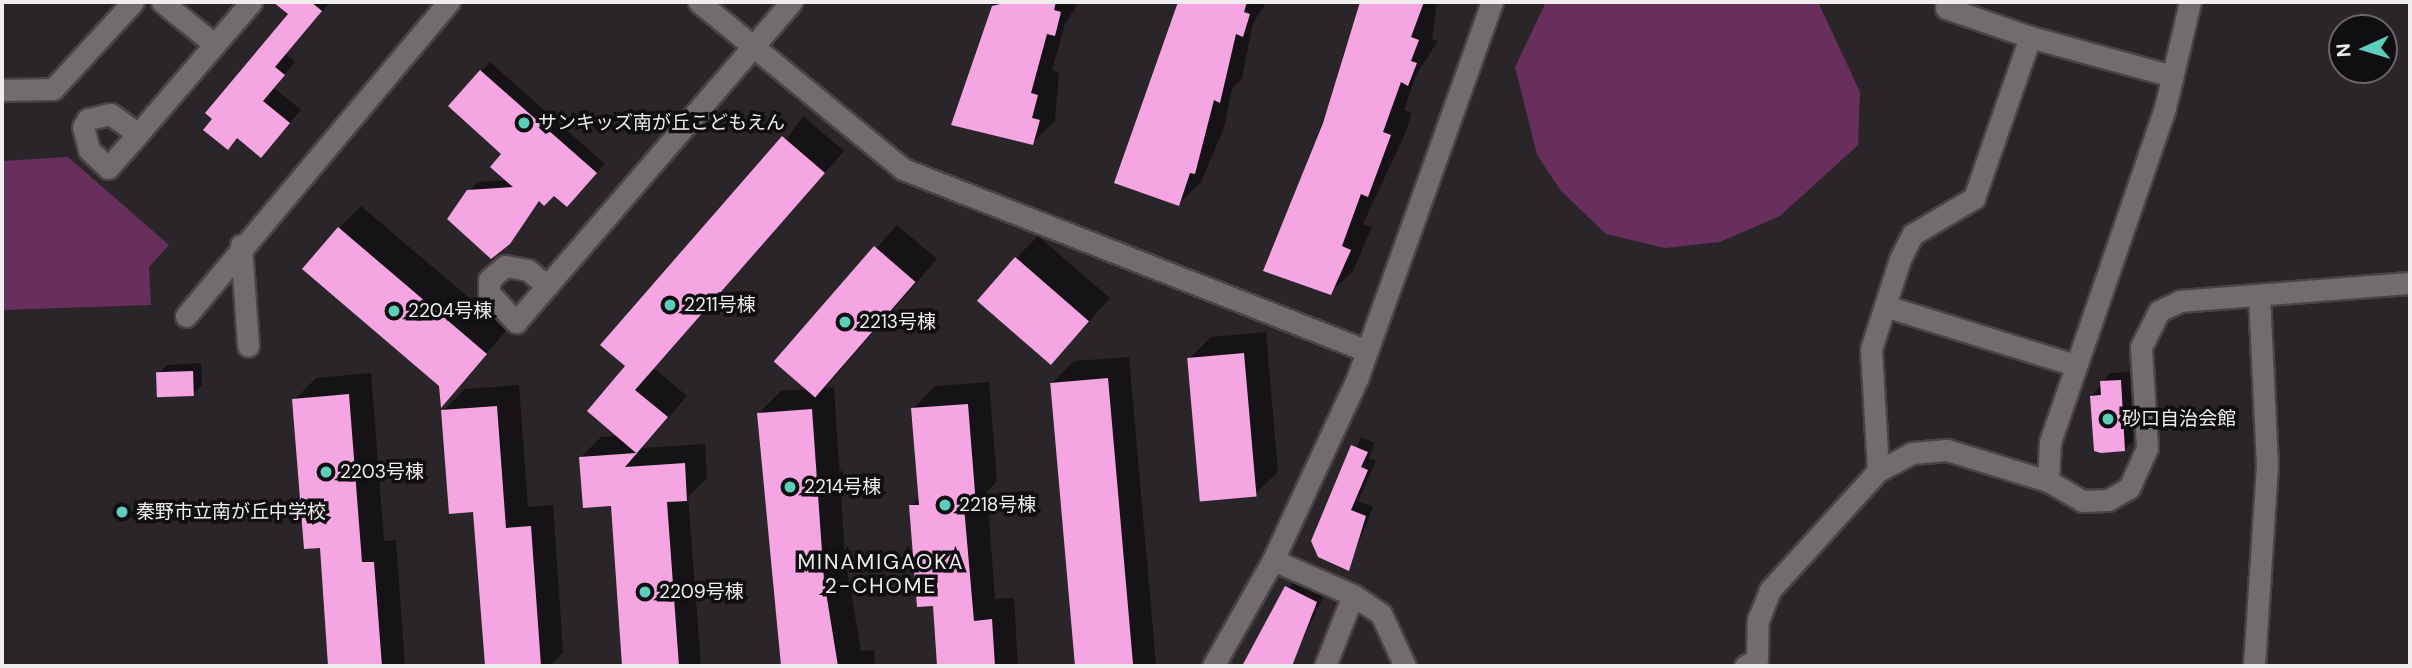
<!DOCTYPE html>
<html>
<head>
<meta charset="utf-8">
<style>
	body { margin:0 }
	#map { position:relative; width:2412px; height:668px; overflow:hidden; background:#292528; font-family:"DM Sans","Noto Sans JP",sans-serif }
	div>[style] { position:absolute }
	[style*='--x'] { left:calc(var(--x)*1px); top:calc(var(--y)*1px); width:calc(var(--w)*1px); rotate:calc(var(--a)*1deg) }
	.green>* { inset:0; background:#682f5d }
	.shadow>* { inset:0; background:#0007 }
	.building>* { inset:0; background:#f5a5e2; transform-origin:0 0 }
	.roads { filter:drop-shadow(2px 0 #474446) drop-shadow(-2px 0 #474446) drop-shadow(0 2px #474446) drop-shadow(0 -2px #474446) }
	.minor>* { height:21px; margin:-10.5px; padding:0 10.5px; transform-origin:10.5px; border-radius:10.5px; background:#716c6f }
	.dots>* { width:19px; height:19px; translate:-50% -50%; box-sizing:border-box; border:4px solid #100e10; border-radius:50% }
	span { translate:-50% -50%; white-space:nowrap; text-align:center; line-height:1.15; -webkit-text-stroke:7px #100e10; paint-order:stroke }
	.poi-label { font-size:19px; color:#f0edef }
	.left { translate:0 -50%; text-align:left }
	.neighbourhood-label { font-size:21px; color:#f0edef; letter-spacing:2px }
	.frame { position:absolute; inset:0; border:4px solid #f0edef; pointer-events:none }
	.north { position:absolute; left:2328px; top:14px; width:70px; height:70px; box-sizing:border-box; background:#100e10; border:2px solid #6a6769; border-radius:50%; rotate:266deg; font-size:19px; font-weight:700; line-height:28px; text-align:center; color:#f0edef }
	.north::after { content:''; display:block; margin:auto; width:24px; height:32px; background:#5ccebb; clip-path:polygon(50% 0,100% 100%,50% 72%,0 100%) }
</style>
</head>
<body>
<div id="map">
	<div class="green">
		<div style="clip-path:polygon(1546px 2px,1818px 2px,1860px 92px,1858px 145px,1780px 216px,1720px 242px,1665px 248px,1606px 234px,1561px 191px,1537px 155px,1515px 67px)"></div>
		<div style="clip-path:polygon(68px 157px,169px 245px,149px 267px,151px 305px,2px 310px,2px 161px)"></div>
	</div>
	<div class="shadow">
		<div style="clip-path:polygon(277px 2px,330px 2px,286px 54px,295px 62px,274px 88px,301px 110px,261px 155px,238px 136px,290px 13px)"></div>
		<div style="clip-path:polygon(994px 2px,1079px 2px,1065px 24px,1052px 70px,1059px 73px,1055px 121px,1032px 143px,953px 124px)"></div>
		<div style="clip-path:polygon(1179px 2px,1267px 2px,1253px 23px,1242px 78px,1232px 89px,1224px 128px,1201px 182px,1178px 204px,1116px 182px)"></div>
		<div style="clip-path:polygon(1362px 2px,1437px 2px,1432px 39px,1438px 41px,1416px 75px,1404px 110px,1412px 113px,1405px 134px,1363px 224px,1372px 227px,1353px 271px,1330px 293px,1265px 270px,1347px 59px,1342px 58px)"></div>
		<div style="clip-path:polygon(490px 62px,605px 164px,576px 196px,468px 192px,478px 182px,508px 180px,504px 154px,450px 106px)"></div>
		<div style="clip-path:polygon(803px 116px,844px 151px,654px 368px,687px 396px,642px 448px,705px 444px,707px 478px,688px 497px,701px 666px,624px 666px,612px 504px,581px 457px,601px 437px,619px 436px,627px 366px)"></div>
		<div style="clip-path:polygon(361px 206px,507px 330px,442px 404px,441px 385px,339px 228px)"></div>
		<div style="clip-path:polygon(897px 225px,937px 259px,825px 388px,834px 387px,845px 557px,861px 651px,874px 650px,875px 666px,783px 666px,759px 413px,781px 391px,809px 389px,777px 362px)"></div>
		<div style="clip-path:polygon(1038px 236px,1110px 298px,1052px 363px,1016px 258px)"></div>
		<div style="clip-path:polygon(1266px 332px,1278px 472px,1255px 494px,1189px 359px,1211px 337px)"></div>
		<div style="clip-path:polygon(1129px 357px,1156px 664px,1080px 666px,1052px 383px,1074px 361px)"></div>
		<div style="clip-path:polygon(201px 363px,202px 385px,193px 394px,158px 374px,167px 365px)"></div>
		<div style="clip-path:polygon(2130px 372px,2133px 441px,2124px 450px,2092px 396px,2110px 373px)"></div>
		<div style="clip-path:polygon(371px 373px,384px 541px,396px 540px,405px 666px,330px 666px,321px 546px,294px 400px,316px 378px)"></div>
		<div style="clip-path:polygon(989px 382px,997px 481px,987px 492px,995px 599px,1014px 598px,1018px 666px,939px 666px,934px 604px,911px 506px,920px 497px,913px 409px,935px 386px)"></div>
		<div style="clip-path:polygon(519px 385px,528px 507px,553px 505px,563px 652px,550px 666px,487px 666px,475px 510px,443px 411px,465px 389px)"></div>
		<div style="clip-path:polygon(1361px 437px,1375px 443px,1369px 458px,1376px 461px,1358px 501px,1373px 507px,1348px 569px,1314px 550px)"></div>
		<div style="clip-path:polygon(1295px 578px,1325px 593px,1290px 666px,1246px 666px)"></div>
	</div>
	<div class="building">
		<div style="clip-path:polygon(273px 2px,311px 2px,322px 11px,275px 67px,285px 75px,263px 101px,290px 123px,261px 158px,237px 138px,228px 150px,203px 130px,212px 119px,205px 113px,288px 14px)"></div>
		<div style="clip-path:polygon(1008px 2px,1056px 2px,1054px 10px,1061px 12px,1055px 36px,1047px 34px,1031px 93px,1038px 95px,1032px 118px,1040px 120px,1033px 145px,951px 125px,992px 6px)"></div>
		<div style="clip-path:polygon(1178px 2px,1247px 2px,1244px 12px,1250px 14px,1243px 37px,1236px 34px,1220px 103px,1214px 100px,1195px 174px,1190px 173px,1179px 206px,1114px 183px)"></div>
		<div style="clip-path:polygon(1360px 2px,1424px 2px,1411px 37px,1419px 40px,1411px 61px,1417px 63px,1408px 86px,1401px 82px,1383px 132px,1391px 135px,1368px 197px,1361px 194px,1342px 246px,1351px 250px,1331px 295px,1263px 271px,1323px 123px)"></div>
		<div style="clip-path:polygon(480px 70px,597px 173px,567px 207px,554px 196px,544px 206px,539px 201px,510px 244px,491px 259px,447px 219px,467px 190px,513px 187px,490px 167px,501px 154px,448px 106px)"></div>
		<div style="clip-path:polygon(782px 136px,825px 173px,635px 390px,668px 417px,625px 467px,685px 463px,687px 501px,667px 502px,679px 666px,622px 666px,611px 506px,583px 508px,579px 457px,636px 453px,587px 411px,625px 366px,600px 345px)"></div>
		<div style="clip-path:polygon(338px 227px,487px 354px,441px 408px,439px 386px,302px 269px)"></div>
		<div style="left:874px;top:246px;width:55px;height:153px;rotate:41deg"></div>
		<div style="left:1015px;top:257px;width:98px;height:58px;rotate:41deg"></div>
		<div style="left:1244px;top:353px;width:144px;height:57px;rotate:85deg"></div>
		<div style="left:193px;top:371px;width:25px;height:37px;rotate:88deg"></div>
		<div style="left:1108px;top:378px;width:289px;height:58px;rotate:85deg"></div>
		<div style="clip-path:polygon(2121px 380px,2125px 451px,2101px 453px,2094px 451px,2090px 396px,2101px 395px,2100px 381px)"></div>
		<div style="clip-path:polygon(349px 394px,362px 562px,374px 562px,382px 666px,328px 666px,320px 548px,304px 549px,292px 399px)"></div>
		<div style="clip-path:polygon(968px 404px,976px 505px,964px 507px,974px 621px,992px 619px,995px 666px,937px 666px,933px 606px,917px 607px,909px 505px,919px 505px,911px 408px)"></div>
		<div style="clip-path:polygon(497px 406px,506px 528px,531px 526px,541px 666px,485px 666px,473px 512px,449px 514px,441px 410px)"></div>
		<div style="clip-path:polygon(812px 409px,824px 580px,838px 666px,781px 666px,757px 413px)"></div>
		<div style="clip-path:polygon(1351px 445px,1368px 452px,1361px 467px,1368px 470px,1351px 510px,1366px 516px,1349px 571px,1318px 557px,1311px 541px)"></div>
		<div style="clip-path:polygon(1285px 586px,1317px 602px,1292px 666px,1242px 666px)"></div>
	</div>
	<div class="roads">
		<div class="minor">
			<div style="--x:162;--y:2;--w:67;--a:38.9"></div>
			<div style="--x:699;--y:2;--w:264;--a:39.3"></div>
			<div style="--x:903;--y:169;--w:498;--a:21.4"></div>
			<div style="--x:1948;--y:2;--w:6;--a:108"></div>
			<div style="--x:1946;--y:8;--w:89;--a:19"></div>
			<div style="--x:2030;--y:37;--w:148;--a:15.3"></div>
			<div style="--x:2190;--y:2;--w:109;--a:103.3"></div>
			<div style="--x:2165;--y:108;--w:353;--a:109"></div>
			<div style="--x:2050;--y:442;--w:39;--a:93"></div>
			<div style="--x:2048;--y:481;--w:39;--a:30"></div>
			<div style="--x:2082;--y:501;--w:26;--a:-2"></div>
			<div style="--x:2108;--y:500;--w:24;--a:-30"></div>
			<div style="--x:2129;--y:488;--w:44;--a:-65.8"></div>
			<div style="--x:2147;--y:448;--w:101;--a:-93.4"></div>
			<div style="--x:2141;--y:347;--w:40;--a:-63.4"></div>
			<div style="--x:2159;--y:311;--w:23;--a:-25"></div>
			<div style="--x:2180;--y:301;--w:231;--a:-4.5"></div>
			<div style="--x:2;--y:90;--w:51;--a:-1.1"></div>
			<div style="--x:53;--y:89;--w:118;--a:-47.4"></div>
			<div style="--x:138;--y:134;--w:34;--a:-144"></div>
			<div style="--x:110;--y:114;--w:23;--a:167"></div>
			<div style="--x:88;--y:119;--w:9;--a:122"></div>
			<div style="--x:83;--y:127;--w:24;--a:75"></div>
			<div style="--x:89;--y:150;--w:26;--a:43"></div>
			<div style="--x:108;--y:168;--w:45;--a:-48.6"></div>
			<div style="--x:138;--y:134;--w:174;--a:-49.4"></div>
			<div style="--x:241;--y:245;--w:101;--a:86"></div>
			<div style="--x:547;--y:286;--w:25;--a:-140"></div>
			<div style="--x:528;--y:270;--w:23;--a:-170"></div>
			<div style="--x:505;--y:266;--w:21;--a:139"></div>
			<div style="--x:489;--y:280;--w:13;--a:90"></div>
			<div style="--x:489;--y:293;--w:40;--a:47"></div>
			<div style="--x:516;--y:322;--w:422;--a:-49.3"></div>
			<div style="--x:1885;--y:306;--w:199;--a:17.3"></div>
			<div style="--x:186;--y:316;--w:410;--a:-50.1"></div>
			<div style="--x:1878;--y:471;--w:122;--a:-93.3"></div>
			<div style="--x:1871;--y:349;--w:95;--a:-72.1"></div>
			<div style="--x:1900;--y:259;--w:28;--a:-63"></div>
			<div style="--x:1913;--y:234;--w:71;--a:-30.5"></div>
			<div style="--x:1974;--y:198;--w:170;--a:-70.8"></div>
			<div style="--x:1273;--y:560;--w:87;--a:23.6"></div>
			<div style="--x:1353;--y:595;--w:34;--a:34"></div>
			<div style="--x:1381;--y:614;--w:57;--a:65.2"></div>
			<div style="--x:1213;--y:666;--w:122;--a:-60.5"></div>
			<div style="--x:1273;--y:560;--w:200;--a:-65.1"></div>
			<div style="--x:1357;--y:379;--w:400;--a:-70.3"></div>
			<div style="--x:1325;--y:666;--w:76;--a:-68.5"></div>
			<div style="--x:1745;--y:666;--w:14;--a:-30"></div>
			<div style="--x:1757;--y:659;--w:39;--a:-89"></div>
			<div style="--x:1758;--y:620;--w:32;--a:-68"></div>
			<div style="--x:1770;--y:590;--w:161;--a:-47.8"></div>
			<div style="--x:1878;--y:471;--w:38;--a:-28"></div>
			<div style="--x:1912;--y:453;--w:35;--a:-5"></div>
			<div style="--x:1947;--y:450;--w:106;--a:17.1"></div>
			<div style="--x:2254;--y:666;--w:201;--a:-86.3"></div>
			<div style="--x:2267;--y:465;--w:170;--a:-92.7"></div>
		</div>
	</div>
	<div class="dots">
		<div style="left:524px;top:123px;background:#5ccebb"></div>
		<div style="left:670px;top:305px;background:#5ccebb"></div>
		<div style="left:394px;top:311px;background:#5ccebb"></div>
		<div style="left:845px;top:322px;background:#5ccebb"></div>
		<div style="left:2108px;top:419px;background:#5ccebb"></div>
		<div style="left:326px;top:472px;background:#5ccebb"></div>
		<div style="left:790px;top:487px;background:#5ccebb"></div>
		<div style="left:945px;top:505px;background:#5ccebb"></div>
		<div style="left:122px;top:512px;background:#5ccebb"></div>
		<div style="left:645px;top:592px;background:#5ccebb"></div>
	</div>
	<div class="poi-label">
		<span class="left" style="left:538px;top:123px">サンキッズ南が丘こどもえん</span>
		<span class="left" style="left:684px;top:305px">2211号棟</span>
		<span class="left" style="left:408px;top:311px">2204号棟</span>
		<span class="left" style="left:859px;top:322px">2213号棟</span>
		<span class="left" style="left:2122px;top:419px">砂口自治会館</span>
		<span class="left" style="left:340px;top:472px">2203号棟</span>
		<span class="left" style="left:804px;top:487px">2214号棟</span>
		<span class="left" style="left:959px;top:505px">2218号棟</span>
		<span class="left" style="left:136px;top:512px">秦野市立南が丘中学校</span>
		<span class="left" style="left:659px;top:592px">2209号棟</span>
	</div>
	<div class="neighbourhood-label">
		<span style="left:881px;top:574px">MINAMIGAOKA<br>2-CHOME</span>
	</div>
	<div class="frame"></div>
	<div class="north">N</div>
</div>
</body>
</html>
